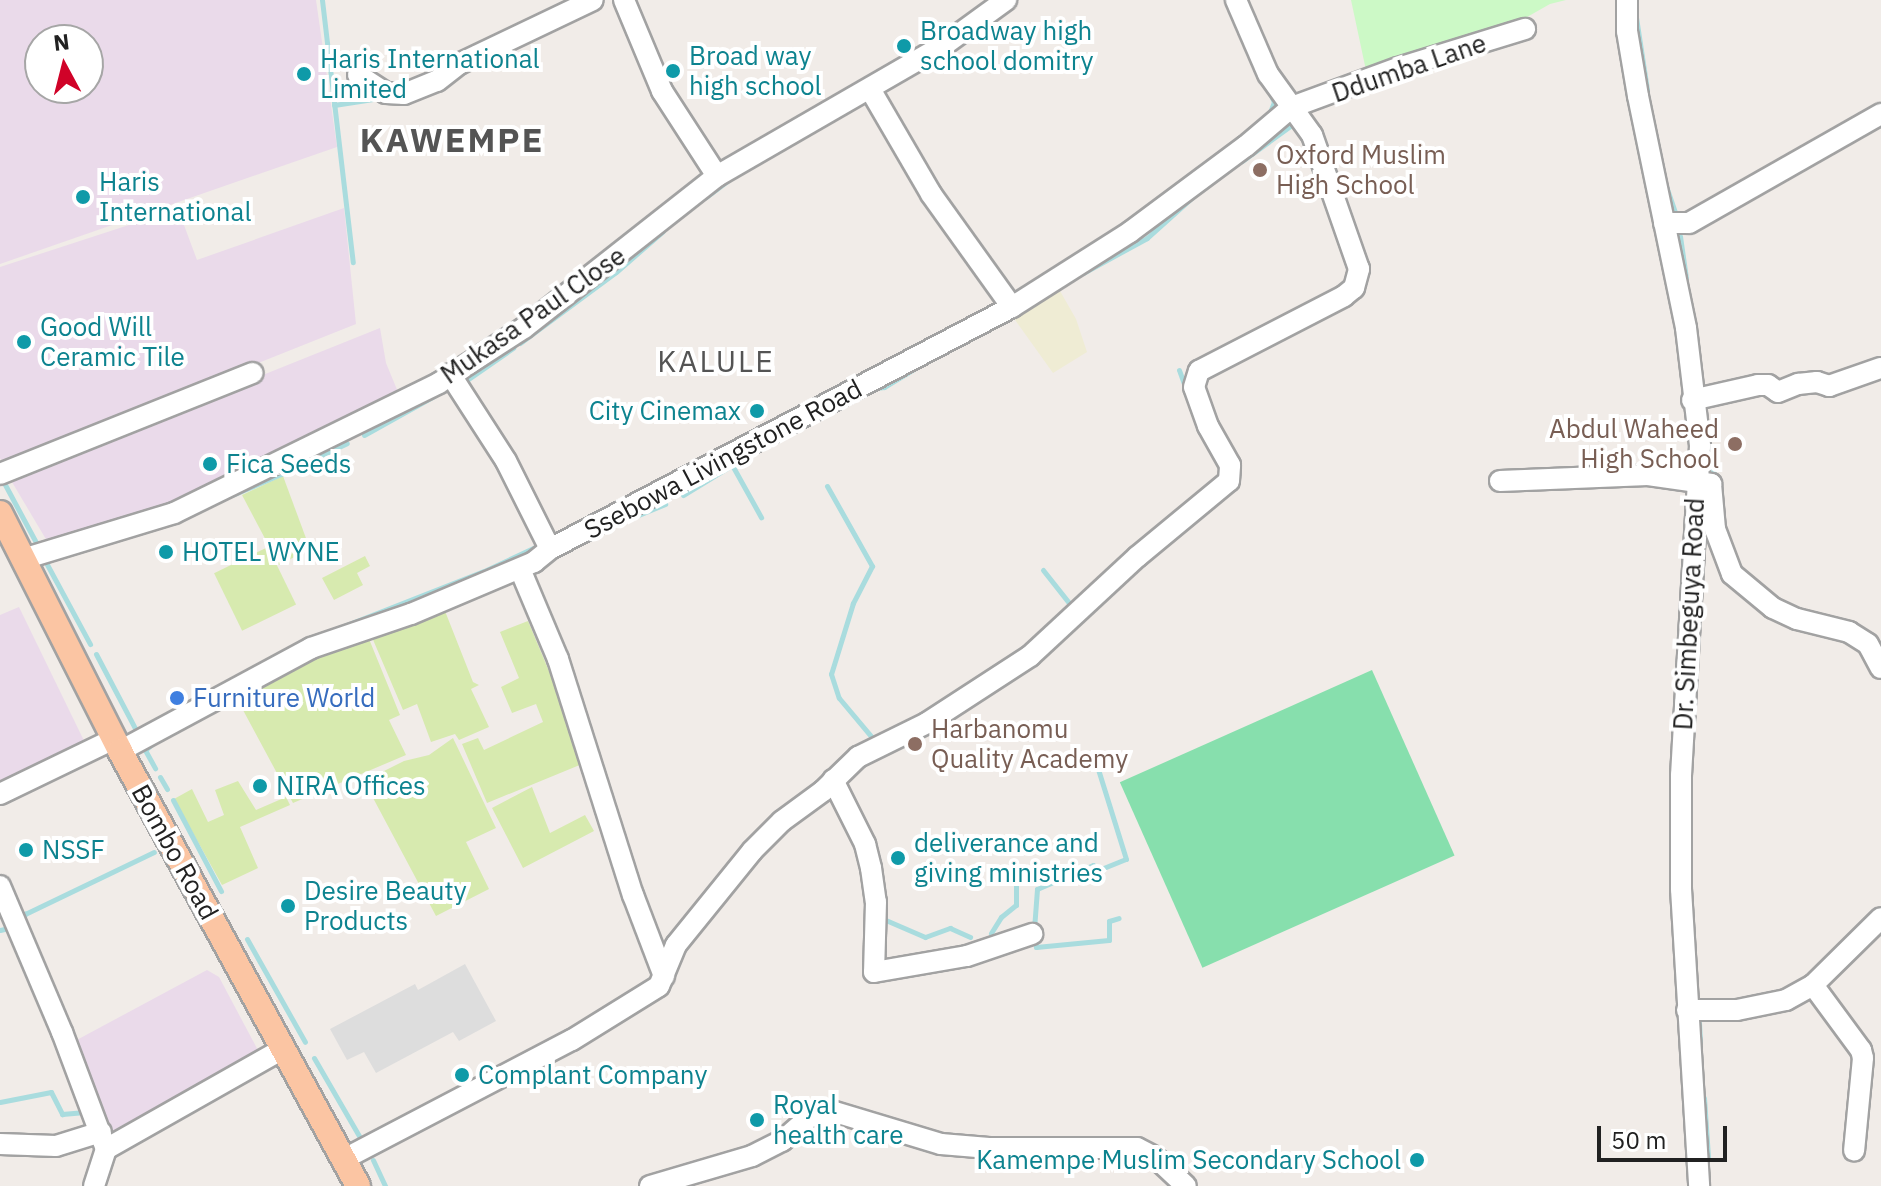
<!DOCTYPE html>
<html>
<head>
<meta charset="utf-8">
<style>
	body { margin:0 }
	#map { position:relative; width:1881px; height:1186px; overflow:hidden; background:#f1ece8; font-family:"IBM Plex Sans",sans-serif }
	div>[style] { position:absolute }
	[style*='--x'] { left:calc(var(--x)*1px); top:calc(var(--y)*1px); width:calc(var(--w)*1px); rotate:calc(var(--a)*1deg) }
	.industrial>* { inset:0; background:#eadaea }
	.farmland>* { inset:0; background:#efecd4 }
	.grass>* { inset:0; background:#d7eaaf; transform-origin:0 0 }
	.park>* { inset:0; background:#ccf9c6 }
	.pitch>* { inset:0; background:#87dfad; transform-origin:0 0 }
	.parking>* { inset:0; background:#ddd }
	.stream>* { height:5px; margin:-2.5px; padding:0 2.5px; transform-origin:2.5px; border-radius:2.5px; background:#a9dcde }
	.roads { filter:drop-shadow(2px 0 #a2a2a2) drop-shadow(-2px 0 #a2a2a2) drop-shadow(0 2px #a2a2a2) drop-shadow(0 -2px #a2a2a2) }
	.minor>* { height:20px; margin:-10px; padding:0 10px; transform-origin:10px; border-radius:10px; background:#fff }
	.major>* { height:24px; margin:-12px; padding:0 12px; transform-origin:12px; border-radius:12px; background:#fbc5a3 }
	.dots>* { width:22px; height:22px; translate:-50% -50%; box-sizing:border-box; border:4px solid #fff; border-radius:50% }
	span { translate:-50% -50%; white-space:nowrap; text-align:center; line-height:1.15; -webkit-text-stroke:8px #fff; paint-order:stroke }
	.culture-label { font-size:26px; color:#0d838f }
	.left { translate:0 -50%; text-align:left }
	.right { translate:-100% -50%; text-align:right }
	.street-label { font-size:26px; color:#212121 }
	.education-label { font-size:26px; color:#785e54 }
	.shop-label { font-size:26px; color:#366cbe }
	.quarter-label { font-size:30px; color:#545454; letter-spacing:2px }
	.district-label { font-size:34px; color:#545454; font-weight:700; letter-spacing:2px }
	.north { position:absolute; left:24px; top:24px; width:80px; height:80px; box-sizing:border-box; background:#fff; border:2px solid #a6a6a6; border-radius:50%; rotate:353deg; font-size:22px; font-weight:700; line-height:32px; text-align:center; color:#212121 }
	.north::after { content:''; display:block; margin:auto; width:28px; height:36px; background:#d00228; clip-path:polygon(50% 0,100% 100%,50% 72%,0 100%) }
	.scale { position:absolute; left:1597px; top:1126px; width:130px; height:36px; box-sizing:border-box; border:4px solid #212121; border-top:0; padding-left:10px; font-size:24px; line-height:28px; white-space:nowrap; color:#212121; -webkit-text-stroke:6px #fff; paint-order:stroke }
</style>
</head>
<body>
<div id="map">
	<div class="industrial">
		<div style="clip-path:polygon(evenodd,0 0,316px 0,337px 147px,0 264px,0 0,40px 40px,88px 40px,88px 88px,40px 88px,40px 40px)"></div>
		<div style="clip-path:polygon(344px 208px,356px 324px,4px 465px,0 458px,0 267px,178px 209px,197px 260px)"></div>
		<div style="clip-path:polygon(380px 328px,386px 363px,398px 392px,230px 480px,153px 511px,50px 546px,9px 477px)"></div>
		<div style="clip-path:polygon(19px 607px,89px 751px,0 791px,0 615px)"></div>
		<div style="clip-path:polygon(207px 970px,219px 977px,261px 1056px,113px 1138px,73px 1042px)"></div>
	</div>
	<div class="farmland">
		<div style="clip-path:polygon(1060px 291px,1076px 319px,1087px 352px,1053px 373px,1013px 317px)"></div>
	</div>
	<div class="grass">
		<div style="clip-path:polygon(283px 476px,310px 549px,279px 565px,242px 495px)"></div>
		<div style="left:268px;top:547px;width:64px;height:60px;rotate:64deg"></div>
		<div style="clip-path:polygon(365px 556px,370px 566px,357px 573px,363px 585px,334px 600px,322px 578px)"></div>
		<div style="clip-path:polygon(443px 606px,473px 682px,479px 685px,471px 689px,489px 727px,459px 740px,455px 734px,431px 742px,417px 704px,403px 710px,371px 635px)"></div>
		<div style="clip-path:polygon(528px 621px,587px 762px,487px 803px,462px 744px,478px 738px,484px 750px,543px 722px,536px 704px,512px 713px,501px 687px,519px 678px,500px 632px)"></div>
		<div style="clip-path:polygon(367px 634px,400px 715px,389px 720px,406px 755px,293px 803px,236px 697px)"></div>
		<div style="clip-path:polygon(453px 738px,496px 828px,466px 842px,489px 889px,436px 916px,364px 781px,404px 761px,429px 755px)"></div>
		<div style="clip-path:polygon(238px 781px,256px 810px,286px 797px,290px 805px,240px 827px,258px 868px,222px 885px,174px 799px,192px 789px,208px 822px,224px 815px,215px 790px)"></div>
		<div style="clip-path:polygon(532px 787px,550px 833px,585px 815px,594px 831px,523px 868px,492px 808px)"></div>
	</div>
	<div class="park">
		<div style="clip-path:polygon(1351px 0,1566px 0,1550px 4px,1508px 28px,1367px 75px)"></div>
	</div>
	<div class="pitch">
		<div style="left:1372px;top:670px;width:203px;height:276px;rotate:66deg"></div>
	</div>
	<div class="parking">
		<div style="clip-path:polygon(465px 964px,496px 1021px,459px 1041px,453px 1032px,376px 1073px,364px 1052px,347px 1060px,330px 1029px,415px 984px,418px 990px)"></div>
	</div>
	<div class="stream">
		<div style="--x:322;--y:0;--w:264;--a:83.3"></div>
		<div style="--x:1636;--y:17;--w:74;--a:81.4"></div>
		<div style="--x:1268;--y:89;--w:14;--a:65"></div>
		<div style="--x:1274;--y:102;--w:16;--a:112"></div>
		<div style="--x:334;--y:105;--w:46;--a:-8.8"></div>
		<div style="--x:1242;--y:161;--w:63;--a:-36"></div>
		<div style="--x:1666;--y:186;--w:28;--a:71"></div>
		<div style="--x:706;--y:197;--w:30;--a:-37"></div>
		<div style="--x:1680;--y:236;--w:42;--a:81.9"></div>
		<div style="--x:1083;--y:273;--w:73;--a:-28.7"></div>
		<div style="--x:1147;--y:238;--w:64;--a:-41.9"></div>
		<div style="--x:520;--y:343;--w:119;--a:-36.5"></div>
		<div style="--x:616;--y:272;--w:62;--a:-41.1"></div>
		<div style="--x:1179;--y:370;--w:27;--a:70"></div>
		<div style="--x:464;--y:382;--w:60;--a:-34.8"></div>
		<div style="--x:876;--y:388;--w:8;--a:-7"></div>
		<div style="--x:884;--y:387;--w:37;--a:-31"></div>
		<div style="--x:364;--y:435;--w:80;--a:-29.1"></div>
		<div style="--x:1709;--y:443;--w:32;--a:81"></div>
		<div style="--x:307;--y:462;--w:44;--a:-25.4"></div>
		<div style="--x:732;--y:465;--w:60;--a:60.9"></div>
		<div style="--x:2;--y:479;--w:78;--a:61.8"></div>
		<div style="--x:827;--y:486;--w:92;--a:60.6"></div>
		<div style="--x:872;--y:566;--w:42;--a:117.2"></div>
		<div style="--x:853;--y:603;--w:74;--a:107.2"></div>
		<div style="--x:831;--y:674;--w:25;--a:72"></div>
		<div style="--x:839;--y:698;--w:56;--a:50.1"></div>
		<div style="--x:232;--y:495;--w:69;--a:-23.2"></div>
		<div style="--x:683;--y:495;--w:63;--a:-31.4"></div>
		<div style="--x:619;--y:523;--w:50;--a:-22.4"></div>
		<div style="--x:43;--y:557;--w:99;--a:61.6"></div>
		<div style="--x:1043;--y:570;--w:48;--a:51.7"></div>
		<div style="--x:326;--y:633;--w:168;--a:-21.4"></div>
		<div style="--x:482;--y:572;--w:66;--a:-25"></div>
		<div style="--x:96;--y:654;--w:90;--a:62.3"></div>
		<div style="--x:152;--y:744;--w:9;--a:139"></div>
		<div style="--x:145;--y:750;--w:21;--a:61"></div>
		<div style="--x:160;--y:777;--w:14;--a:60"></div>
		<div style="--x:173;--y:800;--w:103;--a:62.2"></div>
		<div style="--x:881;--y:918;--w:48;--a:23.4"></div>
		<div style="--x:925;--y:937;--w:27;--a:-20"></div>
		<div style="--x:950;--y:928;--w:22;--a:24"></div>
		<div style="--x:22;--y:921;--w:8;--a:-67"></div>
		<div style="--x:25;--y:914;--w:143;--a:-25.7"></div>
		<div style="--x:1034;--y:929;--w:40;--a:-85.7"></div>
		<div style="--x:1037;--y:889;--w:61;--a:-23.2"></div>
		<div style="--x:1093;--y:865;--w:7;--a:63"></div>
		<div style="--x:1096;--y:871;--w:32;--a:-22"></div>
		<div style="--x:1126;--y:859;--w:94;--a:-107.3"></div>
		<div style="--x:0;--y:930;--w:13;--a:-13"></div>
		<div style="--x:991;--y:933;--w:19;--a:-58"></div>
		<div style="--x:1001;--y:917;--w:19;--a:-39"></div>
		<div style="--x:1016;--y:905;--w:31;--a:-90"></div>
		<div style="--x:247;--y:939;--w:118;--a:60.6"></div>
		<div style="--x:1035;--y:939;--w:8;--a:83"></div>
		<div style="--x:1036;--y:947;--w:73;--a:-5.5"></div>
		<div style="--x:1109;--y:940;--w:19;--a:-90"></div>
		<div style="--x:1109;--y:921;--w:10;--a:-17"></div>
		<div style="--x:1699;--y:1023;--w:19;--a:87"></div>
		<div style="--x:314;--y:1058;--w:98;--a:60"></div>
		<div style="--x:1704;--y:1098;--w:59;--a:86.1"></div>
		<div style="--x:0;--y:1102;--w:52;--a:-11.1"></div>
		<div style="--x:51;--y:1092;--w:25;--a:63"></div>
		<div style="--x:62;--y:1114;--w:23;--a:-5"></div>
		<div style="--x:373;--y:1160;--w:29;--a:65"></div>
	</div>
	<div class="roads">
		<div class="minor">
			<div style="--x:624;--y:0;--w:99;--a:67.3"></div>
			<div style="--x:662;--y:91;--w:101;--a:57.1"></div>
			<div style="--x:1627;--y:0;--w:31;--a:90"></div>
			<div style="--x:1627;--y:31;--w:66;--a:80.4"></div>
			<div style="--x:1638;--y:96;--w:237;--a:78.3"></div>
			<div style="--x:1686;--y:328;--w:119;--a:83.2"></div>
			<div style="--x:1700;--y:446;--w:330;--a:93.3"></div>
			<div style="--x:1681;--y:775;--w:114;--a:90"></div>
			<div style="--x:1681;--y:889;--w:298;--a:86.5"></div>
			<div style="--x:358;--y:75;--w:33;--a:33"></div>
			<div style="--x:386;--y:93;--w:18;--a:3"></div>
			<div style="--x:404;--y:94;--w:35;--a:-22"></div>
			<div style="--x:437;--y:81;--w:28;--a:-38"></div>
			<div style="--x:459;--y:64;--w:148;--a:-25.5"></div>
			<div style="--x:870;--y:89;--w:121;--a:59.8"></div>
			<div style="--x:931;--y:194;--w:139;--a:54.4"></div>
			<div style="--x:1664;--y:223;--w:25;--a:0"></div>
			<div style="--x:1689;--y:223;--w:221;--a:-29.6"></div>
			<div style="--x:450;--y:374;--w:103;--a:57.2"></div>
			<div style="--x:506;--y:461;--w:98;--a:63.4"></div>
			<div style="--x:1692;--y:400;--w:68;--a:-12.8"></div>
			<div style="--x:1758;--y:385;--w:10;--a:0"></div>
			<div style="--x:1768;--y:385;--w:12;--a:35"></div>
			<div style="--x:1778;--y:392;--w:22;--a:-22"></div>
			<div style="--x:1798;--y:384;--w:19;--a:-6"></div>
			<div style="--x:1817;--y:382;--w:13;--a:18"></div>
			<div style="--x:1829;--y:386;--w:54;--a:-19.4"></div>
			<div style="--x:0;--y:474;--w:272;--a:-21.8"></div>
			<div style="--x:1500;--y:481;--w:148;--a:-2.3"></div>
			<div style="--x:1648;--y:475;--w:64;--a:8.1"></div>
			<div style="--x:1711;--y:484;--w:45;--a:84.9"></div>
			<div style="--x:1715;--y:529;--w:48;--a:69.3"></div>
			<div style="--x:1732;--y:574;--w:53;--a:39.7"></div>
			<div style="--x:1773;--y:608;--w:26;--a:25"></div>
			<div style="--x:1797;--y:619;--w:54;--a:14"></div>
			<div style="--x:1849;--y:632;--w:22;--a:32"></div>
			<div style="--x:1868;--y:644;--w:27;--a:62"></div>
			<div style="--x:23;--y:559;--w:158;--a:-16.9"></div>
			<div style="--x:174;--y:513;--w:295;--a:-26.1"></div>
			<div style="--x:439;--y:383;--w:101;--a:-32.9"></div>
			<div style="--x:524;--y:328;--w:246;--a:-38.2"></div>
			<div style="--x:717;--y:176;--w:262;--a:-30"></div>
			<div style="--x:944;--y:45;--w:77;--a:-36"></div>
			<div style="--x:520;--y:569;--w:98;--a:67.1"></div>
			<div style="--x:558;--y:659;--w:248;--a:72.4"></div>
			<div style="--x:633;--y:895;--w:87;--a:69.1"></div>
			<div style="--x:120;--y:751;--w:217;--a:-28.3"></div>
			<div style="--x:311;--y:648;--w:106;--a:-18.8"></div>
			<div style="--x:411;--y:614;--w:134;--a:-22.9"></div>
			<div style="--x:534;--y:562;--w:21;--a:-39"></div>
			<div style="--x:550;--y:549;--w:522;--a:-27.65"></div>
			<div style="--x:1012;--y:307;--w:140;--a:-32.4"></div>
			<div style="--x:1130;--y:232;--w:144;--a:-36.6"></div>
			<div style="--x:1246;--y:146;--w:60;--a:-40.3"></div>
			<div style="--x:1292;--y:107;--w:113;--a:-20.2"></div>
			<div style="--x:1398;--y:68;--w:133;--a:-17.1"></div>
			<div style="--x:833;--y:780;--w:72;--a:63.4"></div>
			<div style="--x:865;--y:844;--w:25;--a:76"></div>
			<div style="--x:871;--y:868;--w:34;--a:82"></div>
			<div style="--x:876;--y:902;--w:70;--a:91.6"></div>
			<div style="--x:874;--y:972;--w:94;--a:-9.8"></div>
			<div style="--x:967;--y:956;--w:69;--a:-18.7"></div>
			<div style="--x:0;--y:794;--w:127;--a:-25.8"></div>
			<div style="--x:0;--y:886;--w:159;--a:67"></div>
			<div style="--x:62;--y:1032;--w:125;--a:69.4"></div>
			<div style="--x:1813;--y:985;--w:81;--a:53.6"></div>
			<div style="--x:1861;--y:1050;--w:8;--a:76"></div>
			<div style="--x:1863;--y:1058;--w:93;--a:95.5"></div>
			<div style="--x:1687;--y:1010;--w:50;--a:0"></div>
			<div style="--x:1737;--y:1010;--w:50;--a:-11.5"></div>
			<div style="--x:1786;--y:1000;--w:31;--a:-29"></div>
			<div style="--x:1813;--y:985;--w:95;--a:-44.6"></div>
			<div style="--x:0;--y:1144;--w:56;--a:2"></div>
			<div style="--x:56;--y:1146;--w:47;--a:-17.3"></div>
			<div style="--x:344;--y:1159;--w:257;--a:-27.6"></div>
			<div style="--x:572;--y:1040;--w:102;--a:-31.8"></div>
			<div style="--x:659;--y:986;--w:44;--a:-67.5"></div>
			<div style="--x:676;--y:945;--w:121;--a:-51"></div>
			<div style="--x:752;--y:851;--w:42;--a:-45"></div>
			<div style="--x:782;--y:821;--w:51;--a:-36.2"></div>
			<div style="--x:823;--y:791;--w:49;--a:-44.2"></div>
			<div style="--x:858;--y:757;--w:77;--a:-26.2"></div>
			<div style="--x:927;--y:723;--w:123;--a:-33"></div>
			<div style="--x:1030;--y:656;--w:146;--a:-42.8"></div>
			<div style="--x:1137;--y:557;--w:119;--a:-39.6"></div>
			<div style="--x:1229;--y:481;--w:16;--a:-86"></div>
			<div style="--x:1230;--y:465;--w:45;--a:-119.4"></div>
			<div style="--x:1208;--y:426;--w:41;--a:-109.7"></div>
			<div style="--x:1194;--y:387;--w:17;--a:-73"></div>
			<div style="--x:1199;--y:371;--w:163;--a:-27.3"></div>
			<div style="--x:1344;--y:296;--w:13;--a:-39"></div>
			<div style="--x:1354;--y:288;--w:20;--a:-75"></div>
			<div style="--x:1359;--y:269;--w:142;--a:-109.3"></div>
			<div style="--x:1312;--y:135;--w:75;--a:-125.8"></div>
			<div style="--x:1268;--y:74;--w:81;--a:-113.4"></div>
			<div style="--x:94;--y:1186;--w:39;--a:-72"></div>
			<div style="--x:106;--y:1149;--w:203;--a:-29.5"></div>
			<div style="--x:650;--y:1186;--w:106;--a:-16.4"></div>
			<div style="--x:752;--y:1156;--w:34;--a:-27"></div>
			<div style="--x:782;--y:1141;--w:38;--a:-41"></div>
			<div style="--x:811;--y:1116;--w:24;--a:-9"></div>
			<div style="--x:835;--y:1112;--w:111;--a:16.8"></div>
			<div style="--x:941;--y:1144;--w:48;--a:4.8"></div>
			<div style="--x:989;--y:1148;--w:148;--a:0"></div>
			<div style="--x:1137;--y:1148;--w:20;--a:27"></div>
			<div style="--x:1155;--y:1157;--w:42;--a:43.1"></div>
		</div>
		<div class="major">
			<div style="--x:0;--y:513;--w:267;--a:63.2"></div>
			<div style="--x:120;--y:751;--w:496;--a:61.3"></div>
		</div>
	</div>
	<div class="dots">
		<div style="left:904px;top:46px;background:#0f9aa8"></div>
		<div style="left:673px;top:71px;background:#0f9aa8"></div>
		<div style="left:304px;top:74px;background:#0f9aa8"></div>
		<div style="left:1260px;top:170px;background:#8d6e63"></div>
		<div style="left:83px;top:197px;background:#0f9aa8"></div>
		<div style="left:24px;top:342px;background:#0f9aa8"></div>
		<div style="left:757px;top:411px;background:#0f9aa8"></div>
		<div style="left:1735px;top:444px;background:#8d6e63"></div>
		<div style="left:210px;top:464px;background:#0f9aa8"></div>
		<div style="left:166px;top:552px;background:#0f9aa8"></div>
		<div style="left:177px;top:698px;background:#3f7fe0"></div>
		<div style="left:915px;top:744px;background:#8d6e63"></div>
		<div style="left:260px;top:786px;background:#0f9aa8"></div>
		<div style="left:26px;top:850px;background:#0f9aa8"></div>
		<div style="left:898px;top:858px;background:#0f9aa8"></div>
		<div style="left:288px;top:906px;background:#0f9aa8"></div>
		<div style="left:462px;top:1075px;background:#0f9aa8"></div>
		<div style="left:757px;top:1120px;background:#0f9aa8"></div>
		<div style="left:1417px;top:1160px;background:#0f9aa8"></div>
	</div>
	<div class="culture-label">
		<span class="left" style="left:920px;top:46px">Broadway high<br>school domitry</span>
		<span class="left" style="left:689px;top:71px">Broad way<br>high school</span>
		<span class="left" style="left:320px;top:74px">Haris International<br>Limited</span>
		<span class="left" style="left:99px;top:197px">Haris<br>International</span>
		<span class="left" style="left:40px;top:342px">Good Will<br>Ceramic Tile</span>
		<span class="right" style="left:741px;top:411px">City Cinemax</span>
		<span class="left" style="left:226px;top:464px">Fica Seeds</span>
		<span class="left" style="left:182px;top:552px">HOTEL WYNE</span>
		<span class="left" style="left:276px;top:786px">NIRA Offices</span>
		<span class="left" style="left:914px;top:858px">deliverance and<br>giving ministries</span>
		<span class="left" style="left:42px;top:850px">NSSF</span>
		<span class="left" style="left:304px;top:906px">Desire Beauty<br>Products</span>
		<span class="left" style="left:478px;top:1075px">Complant Company</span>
		<span class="left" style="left:773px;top:1120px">Royal<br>health care</span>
		<span class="right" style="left:1401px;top:1160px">Kamempe Muslim Secondary School</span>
	</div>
	<div class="street-label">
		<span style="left:1409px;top:68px;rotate:-19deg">Ddumba Lane</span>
		<span style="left:533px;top:315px;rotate:-35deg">Mukasa Paul Close</span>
		<span style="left:723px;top:459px;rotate:-28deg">Ssebowa Livingstone Road</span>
		<span style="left:1689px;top:614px;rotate:-87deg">Dr. Simbeguya Road</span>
		<span style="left:175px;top:852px;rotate:61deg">Bombo Road</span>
	</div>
	<div class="education-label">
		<span class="left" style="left:1276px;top:170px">Oxford Muslim<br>High School</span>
		<span class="right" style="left:1719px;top:444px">Abdul Waheed<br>High School</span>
		<span class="left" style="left:931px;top:744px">Harbanomu<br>Quality Academy</span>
	</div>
	<div class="shop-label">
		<span class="left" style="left:193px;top:698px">Furniture World</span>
	</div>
	<div class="quarter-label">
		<span style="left:716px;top:361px">KALULE</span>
	</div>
	<div class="district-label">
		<span style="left:452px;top:140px">KAWEMPE</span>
	</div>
	<div class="north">N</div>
	<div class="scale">50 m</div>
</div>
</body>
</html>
